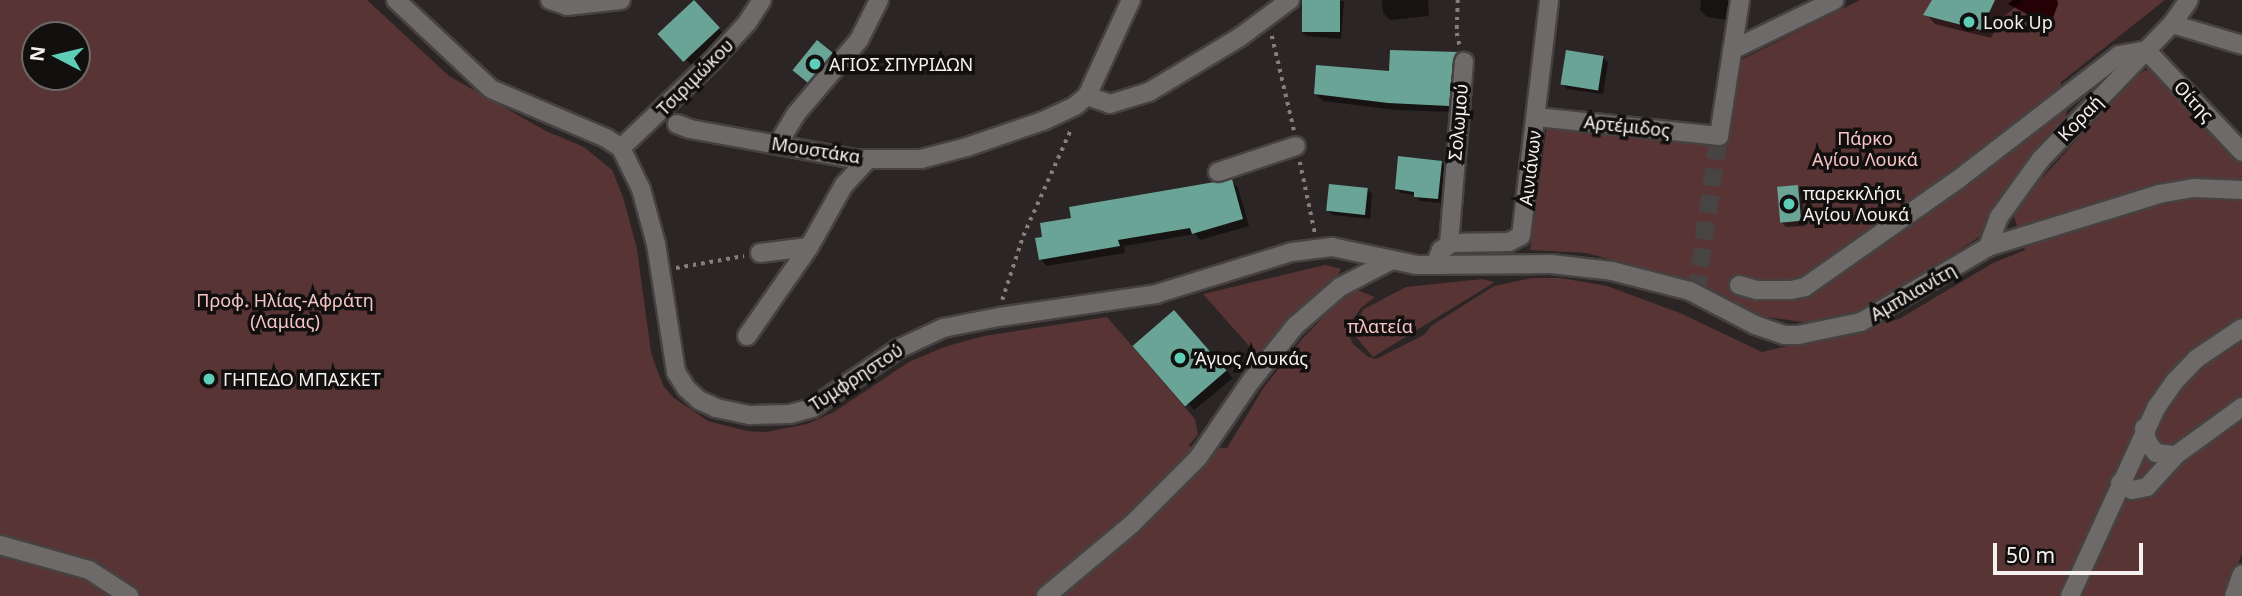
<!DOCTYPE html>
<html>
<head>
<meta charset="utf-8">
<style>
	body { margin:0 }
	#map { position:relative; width:2242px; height:596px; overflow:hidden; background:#2b2525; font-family:"Noto Sans",sans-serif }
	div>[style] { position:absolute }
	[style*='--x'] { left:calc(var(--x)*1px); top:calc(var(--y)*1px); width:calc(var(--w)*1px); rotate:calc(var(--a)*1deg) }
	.green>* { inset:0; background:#583434 }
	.water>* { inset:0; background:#250105 }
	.shadow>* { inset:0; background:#0007; transform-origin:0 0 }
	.building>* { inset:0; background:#69a497; transform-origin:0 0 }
	.minor-tunnel>* { height:18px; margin-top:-9px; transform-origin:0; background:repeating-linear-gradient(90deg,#494444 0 18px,transparent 0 27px) }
	.path>* { height:3.5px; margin-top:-1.75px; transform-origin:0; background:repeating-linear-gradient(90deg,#847e7e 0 3.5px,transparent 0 8.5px) }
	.roads { filter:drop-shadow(2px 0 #474242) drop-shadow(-2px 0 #474242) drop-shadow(0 2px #474242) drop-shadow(0 -2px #474242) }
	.minor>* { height:18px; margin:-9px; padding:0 9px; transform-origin:9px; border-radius:9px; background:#6e6a6a }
	.dots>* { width:19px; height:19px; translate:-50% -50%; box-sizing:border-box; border:4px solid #120f0f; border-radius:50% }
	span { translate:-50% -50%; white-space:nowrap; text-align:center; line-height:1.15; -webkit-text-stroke:7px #120f0f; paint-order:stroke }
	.poi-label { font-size:18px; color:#f6f1f1 }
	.left { translate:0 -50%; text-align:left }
	.street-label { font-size:18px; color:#f6f1f1 }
	.park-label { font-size:18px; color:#f6c4c4 }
	.north { position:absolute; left:21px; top:21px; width:70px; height:70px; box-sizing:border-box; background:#120f0f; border:2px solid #6d6969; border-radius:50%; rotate:277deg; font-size:19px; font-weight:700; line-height:28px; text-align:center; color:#f6f1f1 }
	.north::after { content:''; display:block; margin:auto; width:24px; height:32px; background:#5eceb8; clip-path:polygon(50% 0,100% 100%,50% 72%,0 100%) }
	.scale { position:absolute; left:1993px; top:543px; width:150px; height:32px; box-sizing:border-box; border:4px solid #f6f1f1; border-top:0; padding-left:9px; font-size:21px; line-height:24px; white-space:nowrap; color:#f6f1f1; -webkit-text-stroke:5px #120f0f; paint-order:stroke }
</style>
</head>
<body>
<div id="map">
	<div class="green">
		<div style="clip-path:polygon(evenodd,0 0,367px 0,449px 76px,546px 131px,584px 147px,612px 170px,623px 197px,637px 249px,651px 352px,657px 370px,664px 387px,674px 398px,708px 421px,747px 431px,766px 432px,807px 424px,834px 412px,909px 362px,944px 347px,984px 336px,1107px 317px,1195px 419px,1198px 435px,1188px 446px,1227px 448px,1264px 387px,1302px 339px,1352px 288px,1375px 297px,1361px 308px,1350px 323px,1348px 334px,1353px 344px,1368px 357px,1376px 359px,1424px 335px,1431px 326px,1494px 286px,1532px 278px,1561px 278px,1607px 286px,1680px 313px,1762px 352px,1899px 319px,1993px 263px,2025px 250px,2014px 217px,2018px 205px,2130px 80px,2149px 68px,2242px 160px,2242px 554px,2225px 596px,0 596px,0 0,35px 35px,77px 35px,77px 77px,35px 77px,35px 35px)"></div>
		<div style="clip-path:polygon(1860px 0,2165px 0,2061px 82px,2060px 89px,2067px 110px,2065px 120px,1982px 235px,1873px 307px,1810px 323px,1759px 316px,1690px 281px,1586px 253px,1530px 250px,1546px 131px,1551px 125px,1728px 144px,1739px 61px)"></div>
		<div style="clip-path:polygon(1325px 265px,1341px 269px,1336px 279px,1258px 356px,1203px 294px)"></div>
		<div style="clip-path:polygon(1482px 279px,1495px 282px,1373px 357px,1350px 330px,1364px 309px,1406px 287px)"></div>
	</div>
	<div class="water">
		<div style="clip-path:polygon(2013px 0,2057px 0,2058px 4px,2053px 18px,2038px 29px,2026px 29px,2029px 15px,2008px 4px)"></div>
	</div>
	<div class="shadow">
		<div style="clip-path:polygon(1304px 0,1344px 1px,1341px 39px,1307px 36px,1302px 32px)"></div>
		<div style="clip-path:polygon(1382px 0,1428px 0,1429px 16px,1390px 20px,1383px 13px)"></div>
		<div style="clip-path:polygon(1701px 0,1738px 0,1733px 21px,1707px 17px,1700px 10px)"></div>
		<div style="clip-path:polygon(1934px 0,2023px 0,1999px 21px,1991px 38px,1935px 24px,1926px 14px)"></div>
		<div style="left:694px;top:3px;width:46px;height:45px;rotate:46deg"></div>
		<div style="clip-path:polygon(1392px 52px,1457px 54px,1464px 61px,1456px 112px,1396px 110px,1323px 101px,1316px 94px,1391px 73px)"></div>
		<div style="clip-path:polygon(831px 55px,836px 59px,813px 87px,794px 70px)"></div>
		<div style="clip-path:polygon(1603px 58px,1608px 62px,1603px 94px,1567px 89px,1563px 84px)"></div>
		<div style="clip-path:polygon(1441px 162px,1446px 167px,1442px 203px,1420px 201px,1415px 195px,1401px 193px,1397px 189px)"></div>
		<div style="clip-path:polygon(1231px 181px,1238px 188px,1249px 226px,1200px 240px,1195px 234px,1124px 246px,1125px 253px,1047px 266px,1040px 259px)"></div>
		<div style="clip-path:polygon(1798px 186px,1802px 191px,1805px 226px,1786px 227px,1781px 222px)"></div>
		<div style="clip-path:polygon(1368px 190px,1372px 194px,1370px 219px,1333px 215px,1328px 211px)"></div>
		<div style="clip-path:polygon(1181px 319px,1233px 378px,1194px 410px,1135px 345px)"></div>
	</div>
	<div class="building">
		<div style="left:694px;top:0;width:38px;height:50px;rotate:47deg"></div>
		<div style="left:1302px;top:0;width:38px;height:32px"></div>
		<div style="clip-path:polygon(1932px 0,1995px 0,1981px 30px,1923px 15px)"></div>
		<div style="left:817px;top:40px;width:21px;height:39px;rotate:39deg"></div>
		<div style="clip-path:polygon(1390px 50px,1458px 52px,1453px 61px,1449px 106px,1388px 103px,1314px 94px,1316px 65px,1389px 71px)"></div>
		<div style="left:1566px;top:50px;width:38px;height:35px;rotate:9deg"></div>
		<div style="clip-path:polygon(1398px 156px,1442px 161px,1438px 199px,1414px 197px,1414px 192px,1395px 189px)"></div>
		<div style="clip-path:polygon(1232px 179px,1243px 219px,1192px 234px,1190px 228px,1118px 240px,1120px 246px,1039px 260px,1035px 238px,1042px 237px,1040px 223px,1071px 218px,1069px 207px)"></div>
		<div style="left:1329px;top:184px;width:39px;height:27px;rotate:6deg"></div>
		<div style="left:1798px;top:185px;width:36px;height:21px;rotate:85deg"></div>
		<div style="left:1174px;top:310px;width:80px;height:55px;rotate:49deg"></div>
	</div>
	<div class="minor-tunnel">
		<div style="--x:1696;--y:293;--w:159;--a:-81.7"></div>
	</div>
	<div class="path">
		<div style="--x:1458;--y:0;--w:33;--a:92"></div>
		<div style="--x:1457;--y:33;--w:14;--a:78"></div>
		<div style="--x:1272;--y:36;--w:97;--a:76.8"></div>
		<div style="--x:1300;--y:162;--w:73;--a:78.1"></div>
		<div style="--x:676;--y:268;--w:69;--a:-10"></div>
		<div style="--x:1002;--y:300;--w:67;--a:-71.8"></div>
		<div style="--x:1023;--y:236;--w:117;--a:-65.8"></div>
	</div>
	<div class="roads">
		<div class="minor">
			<div style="--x:396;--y:0;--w:130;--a:43.1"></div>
			<div style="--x:491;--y:89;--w:125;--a:23.1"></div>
			<div style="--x:606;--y:138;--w:18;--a:34"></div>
			<div style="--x:621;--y:148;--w:46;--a:64"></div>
			<div style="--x:641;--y:189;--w:57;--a:74.7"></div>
			<div style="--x:656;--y:244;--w:130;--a:81.1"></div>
			<div style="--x:676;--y:372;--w:19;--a:58"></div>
			<div style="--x:686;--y:388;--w:18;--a:43"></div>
			<div style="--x:699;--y:400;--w:19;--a:25"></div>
			<div style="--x:716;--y:408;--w:35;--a:12"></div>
			<div style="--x:750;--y:415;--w:40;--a:-1.4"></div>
			<div style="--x:790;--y:414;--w:23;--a:-15"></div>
			<div style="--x:812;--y:408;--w:104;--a:-34.5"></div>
			<div style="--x:898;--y:349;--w:50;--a:-25"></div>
			<div style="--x:943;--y:328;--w:57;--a:-11.1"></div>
			<div style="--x:999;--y:317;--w:159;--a:-8.3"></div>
			<div style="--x:1156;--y:294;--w:142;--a:-17.2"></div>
			<div style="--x:1292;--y:252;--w:40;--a:-7.1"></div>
			<div style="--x:1332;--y:247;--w:87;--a:12"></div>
			<div style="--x:1417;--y:265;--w:134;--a:-0.4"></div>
			<div style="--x:1551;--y:264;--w:61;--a:6.5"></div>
			<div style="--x:1612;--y:271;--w:81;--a:14.4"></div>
			<div style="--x:1690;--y:291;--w:73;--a:27.6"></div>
			<div style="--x:1755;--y:325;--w:31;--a:19"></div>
			<div style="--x:1784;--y:335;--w:14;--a:0"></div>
			<div style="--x:1798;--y:335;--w:64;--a:-11.7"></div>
			<div style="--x:1861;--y:322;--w:147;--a:-30.6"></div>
			<div style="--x:1988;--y:247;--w:179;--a:-17.2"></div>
			<div style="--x:2159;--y:194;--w:36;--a:-10"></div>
			<div style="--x:2194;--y:188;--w:48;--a:2.4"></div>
			<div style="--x:550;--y:0;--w:18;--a:19"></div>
			<div style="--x:567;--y:6;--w:54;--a:-6.3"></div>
			<div style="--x:2172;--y:24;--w:73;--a:16.7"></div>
			<div style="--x:1732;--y:50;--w:114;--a:-25.9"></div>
			<div style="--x:1087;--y:96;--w:24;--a:19"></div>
			<div style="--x:1110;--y:104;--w:41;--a:-17.1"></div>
			<div style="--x:1149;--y:92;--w:106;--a:-31.1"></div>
			<div style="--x:1240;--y:37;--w:62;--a:-36.5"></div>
			<div style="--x:1536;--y:117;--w:184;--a:5.9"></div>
			<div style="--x:1719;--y:136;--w:138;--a:-81.2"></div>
			<div style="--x:677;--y:124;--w:14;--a:21"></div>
			<div style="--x:690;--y:129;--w:168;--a:10.3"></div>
			<div style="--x:855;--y:159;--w:66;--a:0"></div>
			<div style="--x:921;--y:159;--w:48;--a:-14.6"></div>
			<div style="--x:967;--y:147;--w:80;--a:-18.9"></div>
			<div style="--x:1043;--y:121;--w:35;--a:-25"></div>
			<div style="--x:1075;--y:106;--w:16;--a:-40"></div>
			<div style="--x:1087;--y:96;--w:106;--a:-65.4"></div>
			<div style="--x:778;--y:144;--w:35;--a:-59"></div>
			<div style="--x:796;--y:114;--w:97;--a:-49.6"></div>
			<div style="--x:859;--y:40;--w:45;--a:-63.4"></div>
			<div style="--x:621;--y:148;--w:126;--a:-43.7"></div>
			<div style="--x:712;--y:61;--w:52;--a:-47.4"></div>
			<div style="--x:747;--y:23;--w:27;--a:-57"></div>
			<div style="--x:1218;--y:172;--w:82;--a:-18.4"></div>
			<div style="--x:1449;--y:244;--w:183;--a:-85.3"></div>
			<div style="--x:1988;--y:247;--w:32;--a:-70"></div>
			<div style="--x:1999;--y:217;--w:72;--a:-54.1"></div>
			<div style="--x:2041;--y:159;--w:188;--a:-45.9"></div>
			<div style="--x:2172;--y:24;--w:29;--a:-55"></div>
			<div style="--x:760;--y:253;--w:49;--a:-7"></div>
			<div style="--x:1435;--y:265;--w:16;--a:-68"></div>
			<div style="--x:1441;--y:250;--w:13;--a:-32"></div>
			<div style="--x:1452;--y:243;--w:57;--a:-1"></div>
			<div style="--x:1509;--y:242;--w:13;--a:-27"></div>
			<div style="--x:1521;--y:236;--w:238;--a:-83.2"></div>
			<div style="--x:1739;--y:285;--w:19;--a:16"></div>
			<div style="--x:1757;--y:290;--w:34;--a:0"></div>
			<div style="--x:1791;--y:290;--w:14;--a:-12"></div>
			<div style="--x:1805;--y:287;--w:189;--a:-35.1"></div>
			<div style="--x:1960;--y:178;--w:201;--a:-37.7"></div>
			<div style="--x:2119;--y:55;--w:27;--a:-10"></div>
			<div style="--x:2146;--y:50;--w:140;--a:46.7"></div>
			<div style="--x:747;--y:336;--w:108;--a:-55.1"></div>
			<div style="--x:809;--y:247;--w:71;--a:-60.6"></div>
			<div style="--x:844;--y:185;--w:35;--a:-47"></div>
			<div style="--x:2144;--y:428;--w:16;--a:75"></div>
			<div style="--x:2148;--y:443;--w:13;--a:51"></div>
			<div style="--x:2156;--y:453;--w:20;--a:6"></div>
			<div style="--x:2120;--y:483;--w:14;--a:30"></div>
			<div style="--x:2132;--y:490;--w:15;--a:-11"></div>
			<div style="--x:2147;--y:487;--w:43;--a:-47.8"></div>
			<div style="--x:2176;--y:455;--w:82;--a:-36"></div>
			<div style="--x:0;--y:545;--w:92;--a:15.7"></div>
			<div style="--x:89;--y:570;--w:48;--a:33"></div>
			<div style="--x:1046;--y:596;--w:112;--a:-39.9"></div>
			<div style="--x:1132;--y:524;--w:93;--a:-45"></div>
			<div style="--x:1198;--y:458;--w:93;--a:-55.5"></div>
			<div style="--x:1251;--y:381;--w:70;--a:-51.3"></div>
			<div style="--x:1295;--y:326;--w:60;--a:-40.9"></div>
			<div style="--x:1340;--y:287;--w:56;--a:-27.5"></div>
			<div style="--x:2070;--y:596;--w:207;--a:-65.4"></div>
			<div style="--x:2156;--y:408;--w:33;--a:-55"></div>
			<div style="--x:2175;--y:381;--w:30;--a:-46"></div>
			<div style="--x:2196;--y:359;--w:55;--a:-34"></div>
			<div style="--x:2234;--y:596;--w:23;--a:-70"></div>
		</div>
	</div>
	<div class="dots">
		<div style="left:1969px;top:22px;background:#5eceb8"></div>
		<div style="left:815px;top:64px;background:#5eceb8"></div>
		<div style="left:1789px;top:204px;background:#5eceb8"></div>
		<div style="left:1180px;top:358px;background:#5eceb8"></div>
		<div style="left:209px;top:379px;background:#5eceb8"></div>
	</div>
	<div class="poi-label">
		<span class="left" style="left:1983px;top:22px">Look Up</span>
		<span class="left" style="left:829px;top:64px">ΑΓΙΟΣ ΣΠΥΡΙΔΩΝ</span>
		<span class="left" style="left:1803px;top:204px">παρεκκλήσι<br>Αγίου Λουκά</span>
		<span class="left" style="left:1194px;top:358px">Άγιος Λουκάς</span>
		<span class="left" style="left:223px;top:379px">ΓΗΠΕΔΟ ΜΠΑΣΚΕΤ</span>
	</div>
	<div class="street-label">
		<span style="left:695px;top:77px;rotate:-45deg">Τσιριμώκου</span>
		<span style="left:2194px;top:101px;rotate:47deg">Οίτης</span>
		<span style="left:2080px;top:118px;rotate:-46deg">Κοραή</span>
		<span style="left:1458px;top:122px;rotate:-85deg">Σολωμού</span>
		<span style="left:1627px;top:126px;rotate:6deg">Αρτέμιδος</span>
		<span style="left:816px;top:150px;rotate:9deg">Μουστάκα</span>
		<span style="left:1530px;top:168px;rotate:-83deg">Αινιάνων</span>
		<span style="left:1913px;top:292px;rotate:-30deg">Αμπλιανίτη</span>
		<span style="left:856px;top:377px;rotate:-33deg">Τυμφρηστού</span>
	</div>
	<div class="park-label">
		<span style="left:1865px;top:149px">Πάρκο<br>Αγίου Λουκά</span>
		<span style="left:285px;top:311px">Προφ. Ηλίας-Αφράτη<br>(Λαμίας)</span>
		<span style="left:1380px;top:326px">πλατεία</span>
	</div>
	<div class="north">N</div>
	<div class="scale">50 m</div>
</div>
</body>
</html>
